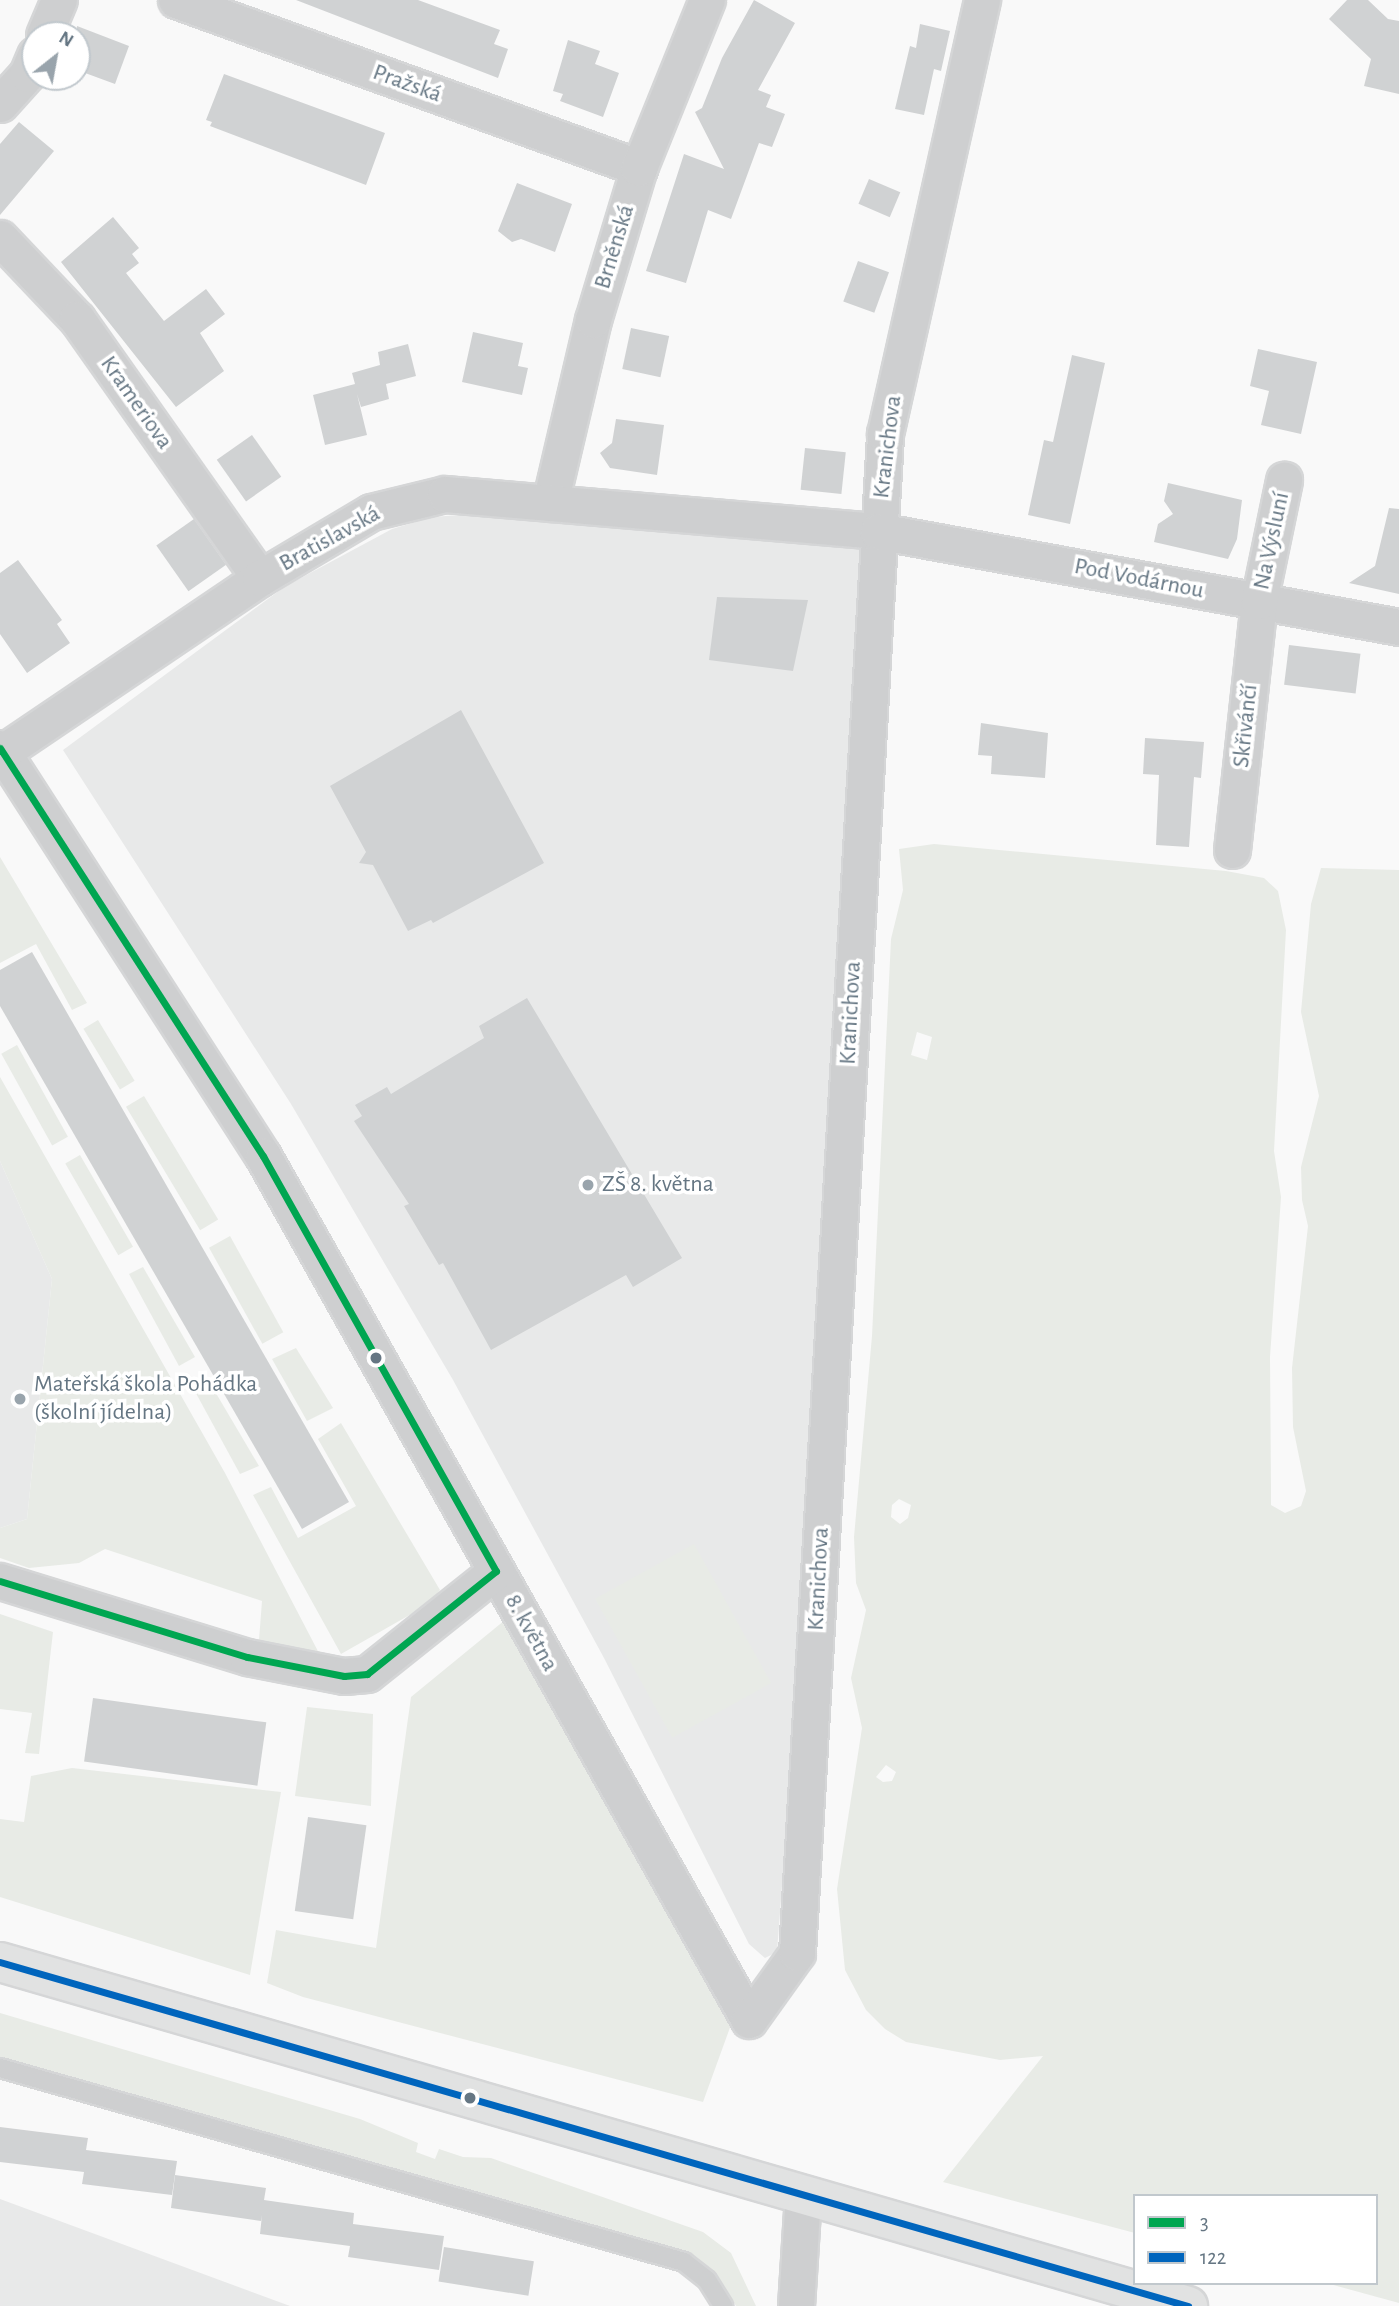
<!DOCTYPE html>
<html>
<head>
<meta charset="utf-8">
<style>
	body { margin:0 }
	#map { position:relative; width:1399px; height:2306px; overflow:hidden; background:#f9f9f9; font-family:"Alegreya Sans",sans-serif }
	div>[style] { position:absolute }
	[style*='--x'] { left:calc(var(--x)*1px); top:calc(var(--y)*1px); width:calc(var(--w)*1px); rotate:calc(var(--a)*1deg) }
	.built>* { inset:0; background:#e8e9e9 }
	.green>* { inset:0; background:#e8ebe6; transform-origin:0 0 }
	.building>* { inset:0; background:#d0d2d3; transform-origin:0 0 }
	.roads { filter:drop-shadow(2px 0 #d5d6d7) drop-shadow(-2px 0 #d5d6d7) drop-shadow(0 2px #d5d6d7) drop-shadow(0 -2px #d5d6d7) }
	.lane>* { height:18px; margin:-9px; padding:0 9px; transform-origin:9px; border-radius:9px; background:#cecfd0 }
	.street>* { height:35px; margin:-17.5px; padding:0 17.5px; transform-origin:17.5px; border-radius:17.5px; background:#cecfd0 }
	.primary>* { height:38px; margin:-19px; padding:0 19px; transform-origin:19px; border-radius:19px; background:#e1e2e2 }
	.bus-1>* { height:7px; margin:-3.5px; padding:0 3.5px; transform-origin:3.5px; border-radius:3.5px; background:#00a651 }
	.bus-2>* { height:7px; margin:-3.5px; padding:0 3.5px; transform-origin:3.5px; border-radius:3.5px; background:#0065bd }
	.dots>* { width:19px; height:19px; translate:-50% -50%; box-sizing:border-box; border:4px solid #fff; border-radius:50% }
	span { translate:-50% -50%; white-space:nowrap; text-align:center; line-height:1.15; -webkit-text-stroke:7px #fff; paint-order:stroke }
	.street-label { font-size:24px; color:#657683 }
	.poi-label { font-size:24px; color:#657683 }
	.left { translate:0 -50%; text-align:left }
	.legend { position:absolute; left:1133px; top:2194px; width:245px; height:91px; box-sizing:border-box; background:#fff; border:2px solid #c1c8cd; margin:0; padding:9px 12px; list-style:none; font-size:21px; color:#657683 }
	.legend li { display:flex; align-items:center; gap:14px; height:35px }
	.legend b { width:35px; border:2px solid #c1c8cd }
	.north { position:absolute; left:21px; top:21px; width:70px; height:70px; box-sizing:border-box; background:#fff; border:2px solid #c1c8cd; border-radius:50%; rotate:31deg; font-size:19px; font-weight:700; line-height:28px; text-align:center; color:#657683 }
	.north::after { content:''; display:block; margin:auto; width:24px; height:32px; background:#99a4ac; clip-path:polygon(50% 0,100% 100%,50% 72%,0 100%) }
</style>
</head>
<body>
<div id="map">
	<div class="built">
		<div style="clip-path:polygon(487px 513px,863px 547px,801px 1637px,777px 1952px,765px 1958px,749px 1944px,604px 1658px,453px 1380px,291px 1104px,63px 750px,284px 587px,392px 529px,432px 517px)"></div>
		<div style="clip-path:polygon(0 1161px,52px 1279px,27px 1519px,0 1528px)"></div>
		<div style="clip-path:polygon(0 2199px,290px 2306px,0 2306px)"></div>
	</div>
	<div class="green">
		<div style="clip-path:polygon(evenodd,934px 844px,1226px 871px,1264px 878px,1278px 891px,1286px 930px,1274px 1151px,1281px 1197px,1270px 1357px,1271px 1489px,1271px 1505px,1285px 1513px,1301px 1506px,1306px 1491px,1293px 1427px,1292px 1368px,1308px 1226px,1302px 1200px,1301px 1167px,1319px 1096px,1301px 1012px,1311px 904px,1321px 868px,1399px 870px,1399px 2303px,1326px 2283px,1376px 2283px,1376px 2196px,1135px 2196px,1135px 2233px,943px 2182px,1043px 2056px,1000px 2060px,906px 2042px,885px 2029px,866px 2010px,845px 1970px,837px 1889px,862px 1728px,851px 1678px,866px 1610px,856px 1583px,854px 1537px,872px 1336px,891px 939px,903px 890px,899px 849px,934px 844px,917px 1032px,932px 1037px,927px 1060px,911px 1055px,917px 1032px,934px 844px,899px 1499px,911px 1505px,908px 1518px,900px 1524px,891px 1517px,892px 1505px,899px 1499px,934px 844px,886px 1765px,896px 1772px,892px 1781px,883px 1782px,876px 1777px,886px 1765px)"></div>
		<div style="clip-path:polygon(0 857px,87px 1003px,72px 1010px,36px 944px,0 963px)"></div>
		<div style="left:98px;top:1020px;width:71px;height:17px;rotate:59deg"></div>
		<div style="left:17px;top:1045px;width:105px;height:18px;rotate:61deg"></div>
		<div style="clip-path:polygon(0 1077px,225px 1473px,321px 1657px,259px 1640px,262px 1601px,105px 1549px,79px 1563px,29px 1568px,0 1558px,0 1528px,27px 1519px,52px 1279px,0 1161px)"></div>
		<div style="left:144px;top:1096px;width:144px;height:21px;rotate:59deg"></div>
		<div style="left:80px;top:1155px;width:106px;height:17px;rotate:60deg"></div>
		<div style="left:230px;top:1236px;width:110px;height:24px;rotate:61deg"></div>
		<div style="clip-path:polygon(143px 1267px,195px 1357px,179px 1366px,129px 1274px)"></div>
		<div style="clip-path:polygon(296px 1348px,333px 1408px,307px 1421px,272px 1359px)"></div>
		<div style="clip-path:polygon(207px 1378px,259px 1466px,240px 1474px,192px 1386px)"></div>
		<div style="clip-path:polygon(341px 1423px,440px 1590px,429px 1604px,341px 1654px,253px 1495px,271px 1487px,298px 1538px,356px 1506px,318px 1439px)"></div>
		<div style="left:694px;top:1544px;width:159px;height:113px;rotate:61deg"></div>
		<div style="clip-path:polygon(0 1614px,53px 1632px,39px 1754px,25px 1753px,32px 1713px,0 1709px)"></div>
		<div style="clip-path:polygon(505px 1620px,732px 2022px,703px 2102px,303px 1997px,267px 1983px,276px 1930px,376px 1948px,411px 1697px)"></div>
		<div style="clip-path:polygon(307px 1707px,373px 1714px,371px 1806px,295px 1796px)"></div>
		<div style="clip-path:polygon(72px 1768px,281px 1792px,250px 1975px,0 1897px,0 1819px,24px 1822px,31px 1776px)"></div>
		<div style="clip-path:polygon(0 2013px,360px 2119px,418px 2143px,416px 2152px,435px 2159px,439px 2149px,463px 2157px,491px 2158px,703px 2232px,731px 2253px,756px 2306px,736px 2306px,718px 2278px,686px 2256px,0 2058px)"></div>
	</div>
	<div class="building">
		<div style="clip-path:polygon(296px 0,418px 0,500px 30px,494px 44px,508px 49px,498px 78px)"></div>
		<div style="clip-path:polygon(754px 0,795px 23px,758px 90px,771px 95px,766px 107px,785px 114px,772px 147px,759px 143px,731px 219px,708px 210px,686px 283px,646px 271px,684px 154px,724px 169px,695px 112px,702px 108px,722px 58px)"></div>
		<div style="clip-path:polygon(1347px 0,1368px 0,1388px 19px,1399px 21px,1399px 94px,1364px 86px,1371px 59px,1329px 19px)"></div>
		<div style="clip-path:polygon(920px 24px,950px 31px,941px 71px,934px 69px,924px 115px,895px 109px,910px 46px,916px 48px)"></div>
		<div style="clip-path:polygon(77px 26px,129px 46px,115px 84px,77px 70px)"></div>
		<div style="clip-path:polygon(568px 40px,600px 51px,595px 64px,619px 73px,603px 117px,560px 101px,563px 94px,553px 91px)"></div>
		<div style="clip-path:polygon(224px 74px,385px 133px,366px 185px,210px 126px,212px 122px,206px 120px)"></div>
		<div style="clip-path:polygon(19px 122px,54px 151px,0 215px,0 144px)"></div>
		<div style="left:869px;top:179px;width:34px;height:27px;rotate:23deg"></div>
		<div style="clip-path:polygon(517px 183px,572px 204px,555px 252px,521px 239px,512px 242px,498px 231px)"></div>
		<div style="clip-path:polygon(113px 217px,139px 248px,132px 254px,139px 263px,126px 273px,164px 321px,206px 289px,225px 314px,200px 333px,224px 371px,176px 407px,61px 262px)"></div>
		<div style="left:858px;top:261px;width:33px;height:43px;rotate:20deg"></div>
		<div style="left:631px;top:328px;width:39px;height:42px;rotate:12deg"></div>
		<div style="clip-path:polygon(473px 332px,523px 343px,518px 366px,528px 368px,522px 395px,462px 382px)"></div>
		<div style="clip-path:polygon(408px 344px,416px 376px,386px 384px,389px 399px,361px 407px,357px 394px,367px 435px,325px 445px,313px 395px,355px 384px,352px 373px,380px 365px,378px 352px)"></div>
		<div style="clip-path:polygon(1258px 349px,1317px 362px,1301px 434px,1261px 425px,1269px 391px,1250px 386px)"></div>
		<div style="clip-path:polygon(1072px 355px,1105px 363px,1070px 524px,1028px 515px,1044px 440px,1053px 442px)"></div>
		<div style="clip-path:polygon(616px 419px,664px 425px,657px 475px,610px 468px,600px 453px,612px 443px)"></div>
		<div style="left:252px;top:435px;width:51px;height:43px;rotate:55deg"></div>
		<div style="left:805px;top:448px;width:41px;height:42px;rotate:6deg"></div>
		<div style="clip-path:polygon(1168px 483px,1242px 500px,1237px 539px,1228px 559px,1154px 542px,1158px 524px,1173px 514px,1164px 501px)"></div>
		<div style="clip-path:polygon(1389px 508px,1399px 509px,1399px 594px,1349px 583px,1375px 566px)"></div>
		<div style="left:194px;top:519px;width:56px;height:46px;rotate:55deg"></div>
		<div style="clip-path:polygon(18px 560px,62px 620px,57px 624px,70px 643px,27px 673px,0 634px,0 573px)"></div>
		<div style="clip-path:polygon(717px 597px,808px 600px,793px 671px,709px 660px)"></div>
		<div style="left:1289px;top:645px;width:72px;height:40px;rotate:7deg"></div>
		<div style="clip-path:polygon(461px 710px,544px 863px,433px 923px,431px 920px,408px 931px,373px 865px,359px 863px,366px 852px,330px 786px)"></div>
		<div style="clip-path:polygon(981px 723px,1048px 733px,1045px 778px,991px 774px,992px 756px,978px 755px)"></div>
		<div style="clip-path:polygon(1145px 738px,1204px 742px,1201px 778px,1194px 777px,1189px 847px,1156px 845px,1159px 775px,1143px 774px)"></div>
		<div style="clip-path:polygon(32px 952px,349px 1502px,302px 1529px,0 1006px,0 970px)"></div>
		<div style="clip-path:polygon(527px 998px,682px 1258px,633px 1287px,626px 1275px,491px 1350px,443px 1263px,439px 1265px,404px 1206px,409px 1204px,354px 1121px,362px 1116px,355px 1105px,387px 1087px,391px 1094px,484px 1038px,479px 1026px)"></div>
		<div style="left:93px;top:1698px;width:175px;height:64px;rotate:8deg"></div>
		<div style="left:308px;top:1817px;width:59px;height:95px;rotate:8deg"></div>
		<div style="clip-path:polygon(0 2127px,88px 2138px,86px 2150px,177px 2161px,172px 2195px,82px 2184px,84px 2172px,0 2162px)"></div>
		<div style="clip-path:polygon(175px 2175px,266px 2188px,264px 2200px,354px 2213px,353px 2224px,444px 2236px,439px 2270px,348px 2257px,350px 2246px,260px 2234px,262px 2215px,261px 2221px,171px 2208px)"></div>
		<div style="left:444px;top:2247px;width:91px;height:35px;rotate:9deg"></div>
	</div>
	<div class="roads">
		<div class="lane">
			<div style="--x:0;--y:2068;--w:711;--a:15.83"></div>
			<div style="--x:684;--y:2262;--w:29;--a:38"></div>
			<div style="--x:707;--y:2280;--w:31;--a:58"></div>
		</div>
		<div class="street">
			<div style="--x:176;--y:0;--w:493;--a:19.9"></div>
			<div style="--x:44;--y:35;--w:38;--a:-67"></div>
			<div style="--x:0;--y:104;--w:40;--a:-48"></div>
			<div style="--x:27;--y:74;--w:21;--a:-67"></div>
			<div style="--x:0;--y:238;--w:112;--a:46.5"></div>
			<div style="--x:77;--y:319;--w:317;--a:54.8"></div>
			<div style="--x:550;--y:503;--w:188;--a:-76.8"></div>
			<div style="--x:593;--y:320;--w:159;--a:-73.2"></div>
			<div style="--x:639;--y:168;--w:181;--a:-68"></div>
			<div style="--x:0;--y:748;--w:485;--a:57.2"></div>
			<div style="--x:263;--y:1156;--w:991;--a:60.64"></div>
			<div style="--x:749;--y:2020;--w:82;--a:-54.4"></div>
			<div style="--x:797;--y:1953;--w:1522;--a:-86.68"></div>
			<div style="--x:885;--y:434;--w:445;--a:-77.4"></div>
			<div style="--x:0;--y:754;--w:314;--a:-34.1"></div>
			<div style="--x:260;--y:578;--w:129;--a:-30.7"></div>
			<div style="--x:371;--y:512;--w:76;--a:-13.7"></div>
			<div style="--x:445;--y:494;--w:435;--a:4.9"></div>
			<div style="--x:878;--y:531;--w:530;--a:10.44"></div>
			<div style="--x:1232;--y:850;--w:250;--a:-83.8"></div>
			<div style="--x:1259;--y:601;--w:124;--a:-78.3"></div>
			<div style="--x:0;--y:1581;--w:258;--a:17.1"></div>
			<div style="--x:247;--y:1657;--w:99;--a:11.1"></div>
			<div style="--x:344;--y:1676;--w:23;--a:-5"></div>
			<div style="--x:367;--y:1674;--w:165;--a:-38.6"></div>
			<div style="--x:796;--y:2306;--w:111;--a:-86.4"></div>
		</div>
		<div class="primary">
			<div style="--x:0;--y:1962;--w:1237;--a:16.15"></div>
		</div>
	</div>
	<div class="bus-1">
		<div style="--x:0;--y:748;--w:485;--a:57.2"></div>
		<div style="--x:263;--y:1156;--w:476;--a:60.7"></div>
		<div style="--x:496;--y:1571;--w:165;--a:141.4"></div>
		<div style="--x:367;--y:1674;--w:23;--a:175"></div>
		<div style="--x:344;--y:1676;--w:99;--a:-168.9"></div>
		<div style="--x:247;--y:1657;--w:258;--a:-162.9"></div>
	</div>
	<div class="bus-2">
		<div style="--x:0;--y:1962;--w:1237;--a:16.15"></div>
	</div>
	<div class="dots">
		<div style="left:588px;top:1185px;background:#99a4ac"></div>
		<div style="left:376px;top:1358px;background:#657683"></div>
		<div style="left:20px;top:1399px;background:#99a4ac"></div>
		<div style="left:470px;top:2098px;background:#657683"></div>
	</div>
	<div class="street-label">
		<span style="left:407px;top:84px;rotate:20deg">Pražská</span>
		<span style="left:615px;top:247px;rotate:-73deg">Brněnská</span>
		<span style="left:136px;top:403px;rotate:55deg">Krameriova</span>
		<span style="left:888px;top:447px;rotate:-83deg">Kranichova</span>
		<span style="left:330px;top:539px;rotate:-29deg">Bratislavská</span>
		<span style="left:1272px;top:541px;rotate:-78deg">Na Výsluní</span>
		<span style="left:1139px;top:579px;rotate:11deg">Pod Vodárnou</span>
		<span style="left:1246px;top:726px;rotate:-84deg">Skřivánčí</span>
		<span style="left:851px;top:1013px;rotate:-87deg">Kranichova</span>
		<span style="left:819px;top:1579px;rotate:-87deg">Kranichova</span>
		<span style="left:531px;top:1633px;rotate:61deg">8. května</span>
	</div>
	<div class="poi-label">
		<span class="left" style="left:602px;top:1185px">ZŠ 8. května</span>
		<span class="left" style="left:34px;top:1399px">Mateřská škola Pohádka<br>(školní jídelna)</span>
	</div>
	<ul class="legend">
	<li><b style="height:9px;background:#00a651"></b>3</li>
	<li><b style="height:9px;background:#0065bd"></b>122</li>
	</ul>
	<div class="north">N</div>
</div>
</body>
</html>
